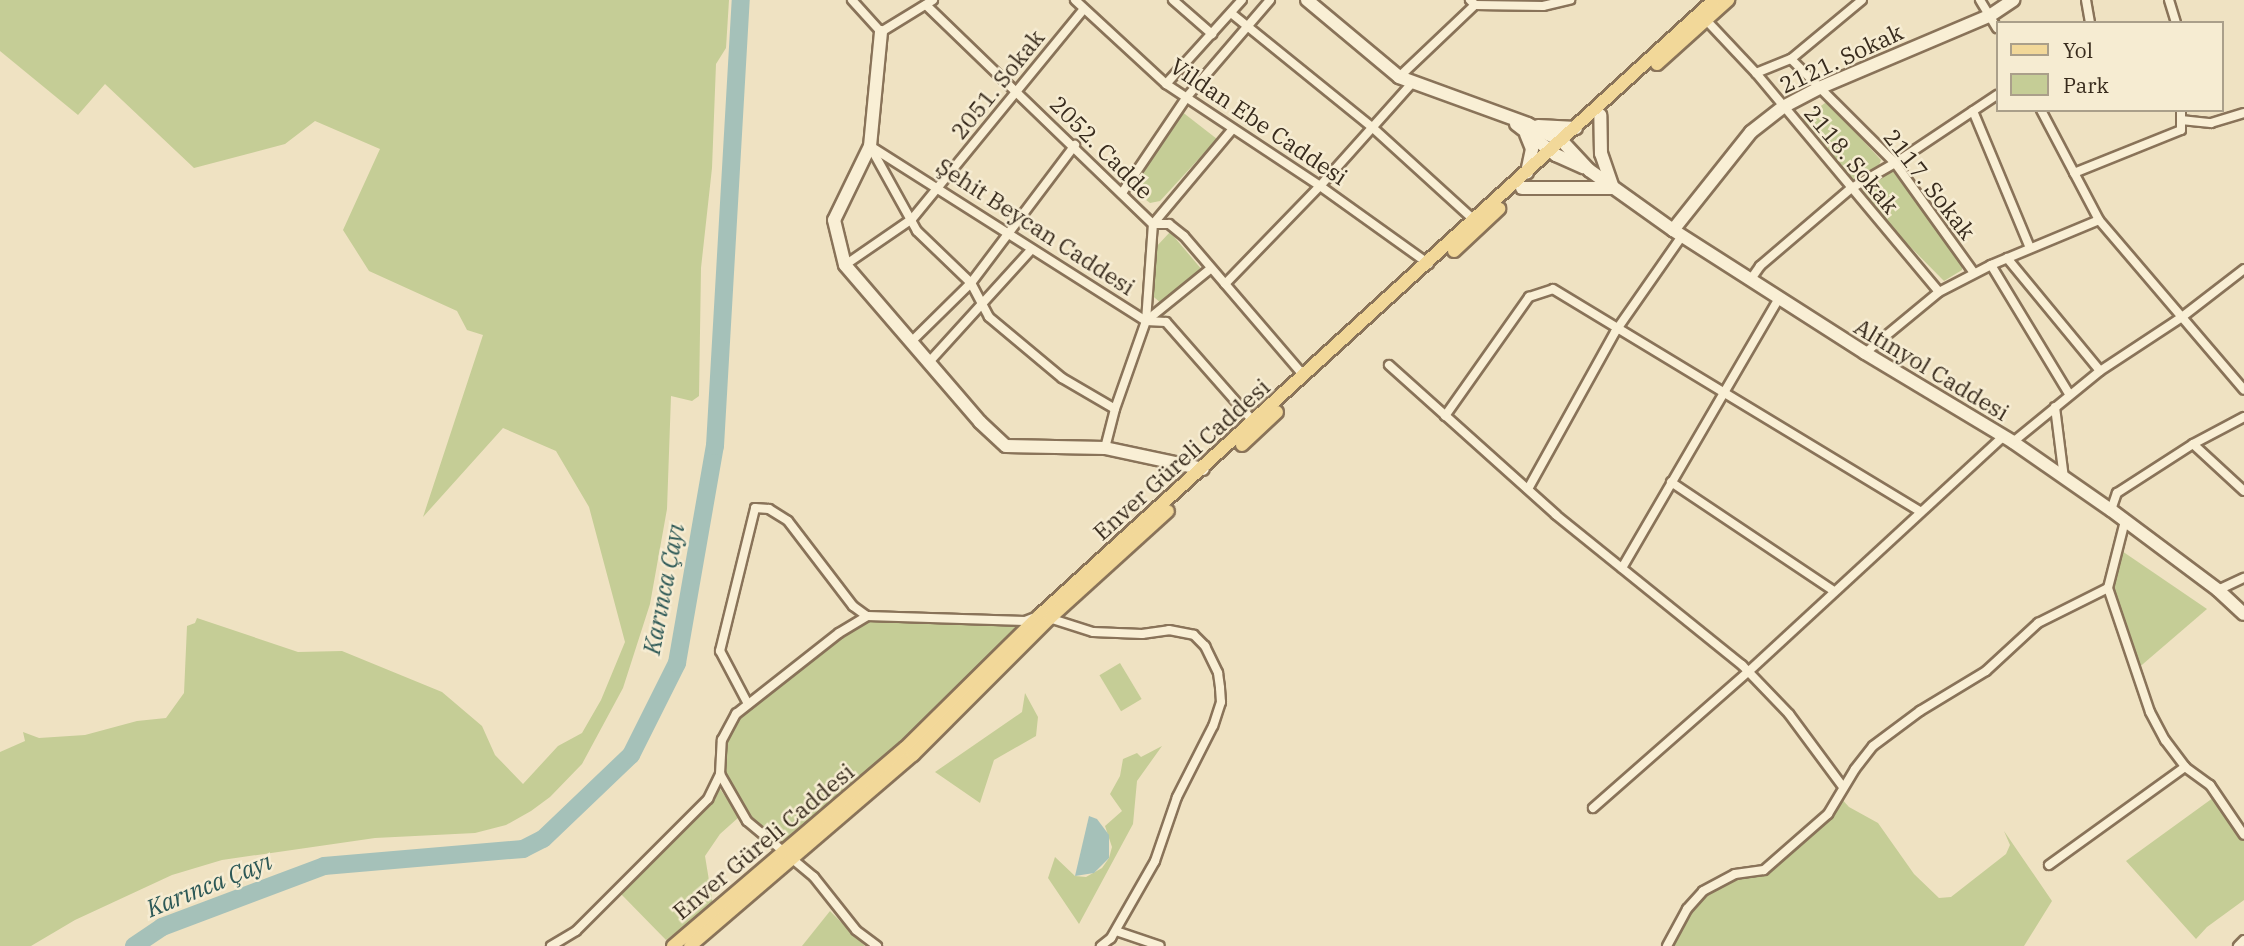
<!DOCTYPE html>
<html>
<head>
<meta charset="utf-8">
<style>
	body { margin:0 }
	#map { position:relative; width:2244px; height:946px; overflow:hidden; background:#efe2c2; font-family:"IBM Plex Serif",serif }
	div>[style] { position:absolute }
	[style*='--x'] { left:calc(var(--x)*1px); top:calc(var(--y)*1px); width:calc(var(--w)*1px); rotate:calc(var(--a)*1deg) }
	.green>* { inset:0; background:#c5cd96; transform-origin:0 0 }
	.water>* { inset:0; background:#a5c1b9 }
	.river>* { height:18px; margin:-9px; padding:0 9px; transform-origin:9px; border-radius:9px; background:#a5c1b9 }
	.roads { filter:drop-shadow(2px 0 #897359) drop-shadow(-2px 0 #897359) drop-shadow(0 2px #897359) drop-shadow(0 -2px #897359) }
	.street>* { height:8px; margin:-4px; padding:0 4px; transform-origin:4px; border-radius:4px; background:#f9efd5 }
	.secondary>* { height:12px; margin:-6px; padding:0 6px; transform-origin:6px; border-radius:6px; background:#f9efd5 }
	.primary>* { height:12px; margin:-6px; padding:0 6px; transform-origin:6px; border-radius:6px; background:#f2d899 }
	span { translate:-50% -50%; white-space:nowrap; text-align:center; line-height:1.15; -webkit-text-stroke:5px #f6ecd2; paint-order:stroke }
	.street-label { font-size:23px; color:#382b1d }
	.water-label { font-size:24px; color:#2c5856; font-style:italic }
	.legend { position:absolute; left:1996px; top:21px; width:228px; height:91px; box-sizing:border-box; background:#f6ecd2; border:2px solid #aa9f8a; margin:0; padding:9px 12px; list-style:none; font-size:21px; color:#382b1d }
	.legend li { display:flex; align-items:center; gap:14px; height:35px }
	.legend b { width:35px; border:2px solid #aa9f8a }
</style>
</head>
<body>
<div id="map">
	<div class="green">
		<div style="clip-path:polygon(0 0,729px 0,726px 48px,716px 64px,712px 168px,701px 268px,699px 396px,692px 401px,671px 396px,667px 509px,650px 604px,623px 688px,582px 764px,550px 797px,531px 811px,506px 825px,475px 833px,375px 838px,222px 860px,172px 875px,75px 920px,31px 946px,0 946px,0 752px,25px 741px,23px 732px,39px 738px,85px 735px,137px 721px,166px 718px,184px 693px,187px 626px,195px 623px,197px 618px,298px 652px,342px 651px,442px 692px,482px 726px,495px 755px,523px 784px,558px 746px,582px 733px,601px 700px,625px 642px,589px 507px,556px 451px,503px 428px,423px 517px,483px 335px,467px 330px,457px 311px,369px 271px,343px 230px,380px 149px,315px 121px,285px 144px,194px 168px,105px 84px,78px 115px,0 51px)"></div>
		<div style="clip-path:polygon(1825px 103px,1829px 104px,1881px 160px,1878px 168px,1854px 182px,1800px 121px)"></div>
		<div style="clip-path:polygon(1181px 111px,1217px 139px,1160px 201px,1150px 203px,1131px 188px,1130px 185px)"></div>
		<div style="clip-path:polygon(1891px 169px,1962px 263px,1962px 270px,1944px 281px,1858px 194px,1858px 189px)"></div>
		<div style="clip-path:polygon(1170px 232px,1203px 271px,1162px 304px,1148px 292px,1156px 269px,1156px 247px)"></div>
		<div style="clip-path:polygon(2119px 549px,2207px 609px,2136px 670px,2108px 588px)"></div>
		<div style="clip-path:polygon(867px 616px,1021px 625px,849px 790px,779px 847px,747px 821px,720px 774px,719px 757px,736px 714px)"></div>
		<div style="left:1120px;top:663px;width:42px;height:24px;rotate:59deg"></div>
		<div style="clip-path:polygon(1025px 693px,1038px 717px,1036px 736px,994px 760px,980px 803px,935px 772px,1022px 712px)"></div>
		<div style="clip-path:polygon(1162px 746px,1137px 781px,1133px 824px,1079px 924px,1048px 878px,1055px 857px,1075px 876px,1086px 877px,1102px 868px,1109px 858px,1112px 847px,1105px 826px,1122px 811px,1110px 794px,1120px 776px,1123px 759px,1137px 753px,1141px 757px)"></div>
		<div style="clip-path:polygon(716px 783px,739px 817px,720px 834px,705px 856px,713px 905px,666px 940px,621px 894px)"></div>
		<div style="clip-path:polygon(1838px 795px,1849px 807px,1878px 823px,1914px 874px,1939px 898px,1951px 897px,2006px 854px,2010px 845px,2004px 831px,2052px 901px,2024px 946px,1667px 946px,1703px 891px,1735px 874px,1765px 870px,1828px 814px)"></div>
		<div style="clip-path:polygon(2217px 795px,2244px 839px,2244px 900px,2207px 927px,2196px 939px,2126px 861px)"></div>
		<div style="clip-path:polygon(830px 911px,865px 946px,802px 946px)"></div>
	</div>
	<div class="water">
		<div style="clip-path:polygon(1089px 816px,1097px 819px,1109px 835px,1109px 858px,1094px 873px,1075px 876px)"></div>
	</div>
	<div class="river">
		<div style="--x:134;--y:946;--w:34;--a:-34"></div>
		<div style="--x:162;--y:927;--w:173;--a:-20.6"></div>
		<div style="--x:324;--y:866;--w:200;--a:-4.9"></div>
		<div style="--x:523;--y:849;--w:22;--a:-27"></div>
		<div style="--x:543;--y:839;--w:122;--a:-43.7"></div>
		<div style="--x:631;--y:755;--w:103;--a:-63.4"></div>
		<div style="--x:677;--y:663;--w:220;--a:-80.1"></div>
		<div style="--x:715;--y:446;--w:447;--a:-86.7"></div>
	</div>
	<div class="roads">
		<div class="street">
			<div style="--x:852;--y:0;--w:43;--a:47.8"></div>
			<div style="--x:881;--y:32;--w:61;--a:-31.6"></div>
			<div style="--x:1075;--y:0;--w:124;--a:42.7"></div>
			<div style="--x:1166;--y:84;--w:185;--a:33.5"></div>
			<div style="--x:1320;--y:186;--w:134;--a:35.6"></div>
			<div style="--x:1173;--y:0;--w:52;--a:41.1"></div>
			<div style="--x:1470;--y:0;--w:7;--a:45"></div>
			<div style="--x:1475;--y:5;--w:68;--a:0.8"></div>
			<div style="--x:1543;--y:6;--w:28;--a:-13"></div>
			<div style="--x:1980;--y:0;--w:33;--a:59"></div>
			<div style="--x:2086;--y:0;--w:23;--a:80"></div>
			<div style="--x:2169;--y:0;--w:24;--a:73"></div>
			<div style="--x:926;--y:5;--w:315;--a:44"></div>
			<div style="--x:1153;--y:224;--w:16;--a:0"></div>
			<div style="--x:1169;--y:224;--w:19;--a:39"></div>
			<div style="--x:1184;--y:236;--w:184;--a:49.4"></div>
			<div style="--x:1231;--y:13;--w:183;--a:39"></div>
			<div style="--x:1373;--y:128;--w:137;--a:42.3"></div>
			<div style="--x:1706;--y:20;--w:73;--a:46.7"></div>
			<div style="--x:1756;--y:73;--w:285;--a:50.1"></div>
			<div style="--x:1791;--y:59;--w:92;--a:-39.7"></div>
			<div style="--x:1756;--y:73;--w:38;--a:-22"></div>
			<div style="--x:1791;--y:59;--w:147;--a:45"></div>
			<div style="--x:1895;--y:163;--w:135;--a:54.3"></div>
			<div style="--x:1399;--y:77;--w:105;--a:-43.5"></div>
			<div style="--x:1166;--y:84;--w:113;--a:-47.9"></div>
			<div style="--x:2041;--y:110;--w:124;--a:62.2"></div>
			<div style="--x:2099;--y:220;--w:223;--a:49.5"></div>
			<div style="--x:1973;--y:111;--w:148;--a:67.4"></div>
			<div style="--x:2181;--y:120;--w:30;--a:6"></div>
			<div style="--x:2211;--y:123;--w:34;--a:-17"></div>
			<div style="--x:870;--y:146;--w:327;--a:32.4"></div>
			<div style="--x:1146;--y:321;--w:20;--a:3"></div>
			<div style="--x:1166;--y:322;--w:133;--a:48.7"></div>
			<div style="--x:871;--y:148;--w:95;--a:61"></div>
			<div style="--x:917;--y:231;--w:75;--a:43.9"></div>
			<div style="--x:971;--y:283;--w:38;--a:62"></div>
			<div style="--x:989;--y:317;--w:95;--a:39.9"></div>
			<div style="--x:1062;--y:378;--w:61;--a:30.3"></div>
			<div style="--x:2074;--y:173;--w:115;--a:-21.9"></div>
			<div style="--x:2181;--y:130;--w:20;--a:-90"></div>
			<div style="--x:1122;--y:193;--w:115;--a:-56"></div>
			<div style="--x:1186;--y:98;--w:129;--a:-49.4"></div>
			<div style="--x:2007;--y:258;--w:146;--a:50.5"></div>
			<div style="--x:845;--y:265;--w:81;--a:-34.5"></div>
			<div style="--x:912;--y:219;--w:271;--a:-50.7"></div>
			<div style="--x:1991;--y:265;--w:151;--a:58.8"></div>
			<div style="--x:1751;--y:279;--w:16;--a:-55"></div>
			<div style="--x:1760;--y:266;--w:118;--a:-40.5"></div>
			<div style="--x:1850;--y:189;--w:52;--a:-30"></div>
			<div style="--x:1895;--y:163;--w:123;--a:-33.7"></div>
			<div style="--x:1225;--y:284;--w:136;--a:-45.9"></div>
			<div style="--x:1320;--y:186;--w:138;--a:-48.2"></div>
			<div style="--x:1146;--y:321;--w:82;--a:-39.1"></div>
			<div style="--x:913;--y:340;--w:81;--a:-44.5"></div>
			<div style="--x:971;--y:283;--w:173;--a:-53"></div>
			<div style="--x:1865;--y:353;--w:96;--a:-39.5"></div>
			<div style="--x:1939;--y:292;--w:59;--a:-27.4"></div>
			<div style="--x:1991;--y:265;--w:117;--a:-22.6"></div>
			<div style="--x:930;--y:361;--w:151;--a:-47.7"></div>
			<div style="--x:1389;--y:365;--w:224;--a:41.9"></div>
			<div style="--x:1556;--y:515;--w:239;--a:38.9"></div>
			<div style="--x:1742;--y:665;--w:68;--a:46.2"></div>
			<div style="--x:1789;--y:714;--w:91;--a:53.5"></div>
			<div style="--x:2055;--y:407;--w:72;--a:82.8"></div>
			<div style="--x:1445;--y:416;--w:146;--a:-54.8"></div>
			<div style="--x:1529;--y:297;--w:25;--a:-18"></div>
			<div style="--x:1553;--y:289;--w:429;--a:31.2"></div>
			<div style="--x:2013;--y:442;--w:112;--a:-39.2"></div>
			<div style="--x:2100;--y:371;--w:98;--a:-33.4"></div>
			<div style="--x:2182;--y:317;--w:78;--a:-37.7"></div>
			<div style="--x:2193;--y:444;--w:69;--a:42.7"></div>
			<div style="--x:1105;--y:448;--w:40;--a:-75.6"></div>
			<div style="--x:1115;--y:409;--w:93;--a:-70.6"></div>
			<div style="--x:1146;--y:321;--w:97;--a:-85.9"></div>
			<div style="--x:1153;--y:224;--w:123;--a:-50"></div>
			<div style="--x:1671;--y:482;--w:196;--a:33.8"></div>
			<div style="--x:1528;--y:489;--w:179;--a:-61"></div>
			<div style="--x:1615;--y:332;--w:117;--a:-55.1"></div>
			<div style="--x:2111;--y:510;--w:18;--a:-71"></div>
			<div style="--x:2117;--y:493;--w:90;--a:-32.8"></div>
			<div style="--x:2193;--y:444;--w:58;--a:-27.9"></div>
			<div style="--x:1622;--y:568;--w:312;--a:-59.8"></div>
			<div style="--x:2108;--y:588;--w:131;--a:71.3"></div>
			<div style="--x:2150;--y:712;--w:32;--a:62"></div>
			<div style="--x:2165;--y:740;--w:34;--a:53"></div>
			<div style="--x:2185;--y:767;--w:31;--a:36"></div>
			<div style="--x:2210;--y:785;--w:60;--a:55.8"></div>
			<div style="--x:2218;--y:590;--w:29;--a:-25"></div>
			<div style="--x:1049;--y:618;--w:46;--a:17.7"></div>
			<div style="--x:1093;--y:632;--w:49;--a:2.3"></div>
			<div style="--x:1142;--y:634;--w:27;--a:-8"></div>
			<div style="--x:1169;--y:630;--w:25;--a:11"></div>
			<div style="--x:1194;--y:635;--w:16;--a:45"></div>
			<div style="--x:1205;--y:646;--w:30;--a:64"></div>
			<div style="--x:1218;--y:673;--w:15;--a:82"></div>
			<div style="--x:1220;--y:688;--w:14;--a:86"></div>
			<div style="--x:1221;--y:702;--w:25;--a:108"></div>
			<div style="--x:1213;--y:726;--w:80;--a:116.9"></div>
			<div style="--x:1177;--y:797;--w:68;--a:109"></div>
			<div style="--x:1155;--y:861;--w:89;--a:119.7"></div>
			<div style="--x:1111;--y:938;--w:13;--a:141"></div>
			<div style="--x:748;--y:704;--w:60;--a:-117.8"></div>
			<div style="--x:720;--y:651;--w:147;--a:-76.2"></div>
			<div style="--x:755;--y:508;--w:14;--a:4"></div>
			<div style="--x:769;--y:509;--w:22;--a:32"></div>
			<div style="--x:788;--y:521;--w:107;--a:52.6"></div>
			<div style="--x:853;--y:606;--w:17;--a:36"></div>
			<div style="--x:1593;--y:808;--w:206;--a:-41.3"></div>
			<div style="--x:1748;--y:672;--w:347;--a:-42.7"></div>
			<div style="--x:2049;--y:865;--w:168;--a:-35.8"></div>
			<div style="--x:1116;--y:931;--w:46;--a:18.8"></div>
			<div style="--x:551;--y:946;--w:29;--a:-31"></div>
			<div style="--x:576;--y:931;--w:187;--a:-45"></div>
			<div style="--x:708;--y:799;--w:28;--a:-64"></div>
			<div style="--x:877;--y:946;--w:26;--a:-143"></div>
			<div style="--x:856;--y:930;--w:68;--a:-128.4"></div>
			<div style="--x:814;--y:877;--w:87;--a:-140.1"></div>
			<div style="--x:747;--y:821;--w:54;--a:-119.9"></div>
			<div style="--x:720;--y:774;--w:34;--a:-87"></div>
			<div style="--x:722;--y:740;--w:30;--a:-62"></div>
			<div style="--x:736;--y:714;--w:131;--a:-38.2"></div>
			<div style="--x:839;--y:633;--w:33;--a:-31"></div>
			<div style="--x:867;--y:616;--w:158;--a:1.8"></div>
			<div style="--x:1025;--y:621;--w:9;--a:-21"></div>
			<div style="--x:1667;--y:946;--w:42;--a:-61.6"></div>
			<div style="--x:1687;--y:909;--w:24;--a:-48"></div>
			<div style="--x:1703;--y:891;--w:36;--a:-28"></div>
			<div style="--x:1735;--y:874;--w:29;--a:-8"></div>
			<div style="--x:1764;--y:870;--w:85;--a:-41.2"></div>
			<div style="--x:1828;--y:814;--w:52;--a:-59"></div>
			<div style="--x:1855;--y:769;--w:29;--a:-52"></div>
			<div style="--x:1873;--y:746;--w:59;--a:-36.7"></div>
			<div style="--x:1920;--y:711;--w:77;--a:-31.2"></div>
			<div style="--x:1986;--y:671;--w:71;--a:-42.7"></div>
			<div style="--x:2038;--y:623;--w:78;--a:-26.6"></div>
			<div style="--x:2108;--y:588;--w:69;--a:-75.8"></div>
			<div style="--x:2238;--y:946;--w:8;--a:-45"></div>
		</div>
		<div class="secondary">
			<div style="--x:1307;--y:0;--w:120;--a:39.9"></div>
			<div style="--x:1399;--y:77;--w:137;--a:20"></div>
			<div style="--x:1528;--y:124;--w:38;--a:27"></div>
			<div style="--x:1562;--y:141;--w:40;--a:47"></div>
			<div style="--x:1589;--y:170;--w:103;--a:35.5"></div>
			<div style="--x:1673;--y:230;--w:228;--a:32.6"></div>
			<div style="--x:1865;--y:353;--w:173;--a:31"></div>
			<div style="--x:2013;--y:442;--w:119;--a:34.8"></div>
			<div style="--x:2111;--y:510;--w:134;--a:36.8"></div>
			<div style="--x:2218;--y:590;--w:35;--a:43"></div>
			<div style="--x:881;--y:32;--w:115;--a:95.5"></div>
			<div style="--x:870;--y:146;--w:82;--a:115.9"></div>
			<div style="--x:834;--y:220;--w:46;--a:76.3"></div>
			<div style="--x:845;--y:265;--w:207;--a:49.3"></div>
			<div style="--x:980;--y:422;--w:35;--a:43"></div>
			<div style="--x:1006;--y:446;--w:99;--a:1.2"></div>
			<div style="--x:1105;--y:448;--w:100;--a:12.1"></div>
			<div style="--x:1516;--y:124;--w:51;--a:37.8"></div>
			<div style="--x:1556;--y:155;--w:30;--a:24"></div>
			<div style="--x:1538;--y:126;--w:38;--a:3"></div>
			<div style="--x:1526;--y:134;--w:16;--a:68"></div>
			<div style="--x:1532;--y:149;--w:24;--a:102"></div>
			<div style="--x:1522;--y:188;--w:91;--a:0"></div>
			<div style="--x:1613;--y:188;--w:36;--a:-109"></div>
			<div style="--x:1601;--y:154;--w:39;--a:-91"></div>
			<div style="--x:1673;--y:230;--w:125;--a:-51.5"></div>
			<div style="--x:1751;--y:132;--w:41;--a:-38"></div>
			<div style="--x:1783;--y:107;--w:41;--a:-27.8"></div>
			<div style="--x:1819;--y:88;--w:187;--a:-23"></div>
			<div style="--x:1991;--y:15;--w:27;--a:-34"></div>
		</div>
		<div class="primary">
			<div style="--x:1657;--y:64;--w:96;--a:-42"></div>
			<div style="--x:1454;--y:251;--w:62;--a:-43"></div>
			<div style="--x:1242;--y:445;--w:48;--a:-43.3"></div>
			<div style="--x:673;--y:946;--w:305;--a:-40.5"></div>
			<div style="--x:905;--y:748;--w:188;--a:-44.6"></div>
			<div style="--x:1039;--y:616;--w:914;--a:-42.38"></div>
			<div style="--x:690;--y:946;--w:294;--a:-40.6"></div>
			<div style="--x:913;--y:755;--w:194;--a:-45"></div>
			<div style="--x:1050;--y:618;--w:159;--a:-42.2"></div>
		</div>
	</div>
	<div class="street-label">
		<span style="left:1841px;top:58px;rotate:-25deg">2121. Sokak</span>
		<span style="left:997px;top:84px;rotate:-51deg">2051. Sokak</span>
		<span style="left:1259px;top:121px;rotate:34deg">Vildan Ebe Caddesi</span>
		<span style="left:1102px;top:147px;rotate:45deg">2052. Cadde</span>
		<span style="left:1852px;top:159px;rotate:50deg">2118. Sokak</span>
		<span style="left:1930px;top:184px;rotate:52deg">2117. Sokak</span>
		<span style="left:1036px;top:226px;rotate:33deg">Şehit Beycan Caddesi</span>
		<span style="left:1932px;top:369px;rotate:31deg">Altınyol Caddesi</span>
		<span style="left:1181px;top:459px;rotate:-42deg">Enver Güreli Caddesi</span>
		<span style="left:763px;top:841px;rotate:-40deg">Enver Güreli Caddesi</span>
	</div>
	<div class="water-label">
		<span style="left:664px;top:589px;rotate:-79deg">Karınca Çayı</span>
		<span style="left:209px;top:885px;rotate:-22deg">Karınca Çayı</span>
	</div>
	<ul class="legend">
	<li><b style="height:9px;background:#f2d899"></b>Yol</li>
	<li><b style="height:19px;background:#c5cd96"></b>Park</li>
	</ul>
</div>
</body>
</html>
